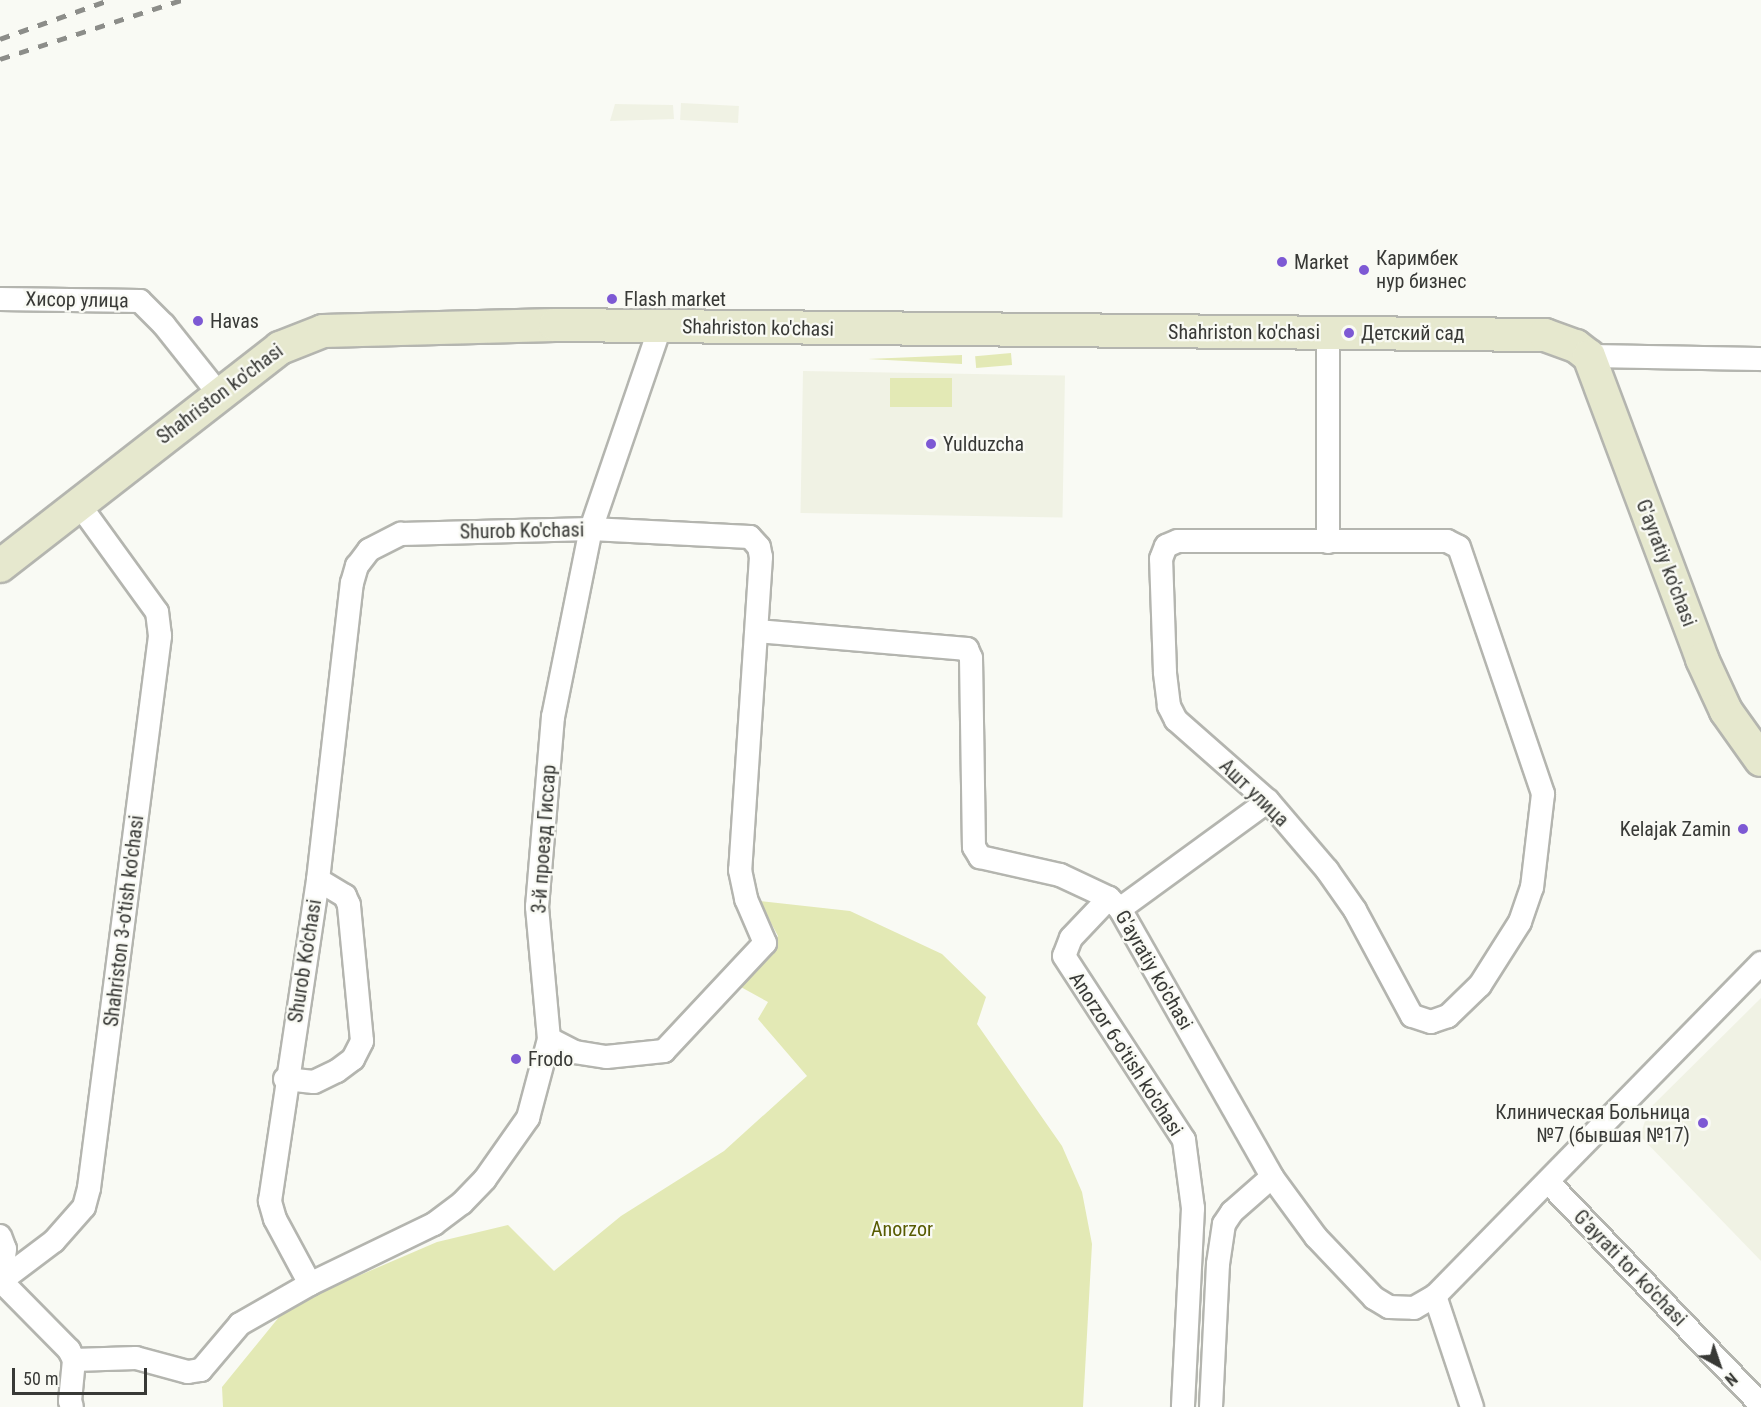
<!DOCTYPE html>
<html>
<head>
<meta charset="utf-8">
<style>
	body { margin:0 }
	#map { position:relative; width:1761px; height:1407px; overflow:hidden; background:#f9faf4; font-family:"Roboto Condensed",sans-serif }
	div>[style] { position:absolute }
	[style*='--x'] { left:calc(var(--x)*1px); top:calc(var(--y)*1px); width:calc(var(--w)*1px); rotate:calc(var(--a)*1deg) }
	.built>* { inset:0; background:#f0f2e4; transform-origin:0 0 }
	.green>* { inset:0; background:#e3e9b5; transform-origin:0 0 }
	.roads { filter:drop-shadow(2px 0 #b4b5af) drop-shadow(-2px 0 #b4b5af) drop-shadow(0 2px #b4b5af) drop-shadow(0 -2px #b4b5af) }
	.street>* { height:22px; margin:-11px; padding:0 11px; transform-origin:11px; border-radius:11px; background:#fff }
	.secondary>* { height:32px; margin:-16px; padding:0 16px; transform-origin:16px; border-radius:16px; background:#e6e8ce }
	.rail>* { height:4.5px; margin-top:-2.25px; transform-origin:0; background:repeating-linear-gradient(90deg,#8c8d89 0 10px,transparent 0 20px) }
	.dots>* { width:16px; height:16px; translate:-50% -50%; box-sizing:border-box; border:3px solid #f9faf4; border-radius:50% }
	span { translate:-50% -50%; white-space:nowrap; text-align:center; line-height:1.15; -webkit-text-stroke:4.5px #f9faf4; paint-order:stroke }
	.poi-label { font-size:20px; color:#383936 }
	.left { translate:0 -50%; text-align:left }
	.right { translate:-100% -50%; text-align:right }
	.street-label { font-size:20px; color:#383936 }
	.park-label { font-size:20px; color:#575b01 }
	.north { position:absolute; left:1689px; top:1335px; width:60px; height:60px; -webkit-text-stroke:4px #f9faf4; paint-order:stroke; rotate:140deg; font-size:16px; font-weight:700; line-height:24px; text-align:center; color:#383936 }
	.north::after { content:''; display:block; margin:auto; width:21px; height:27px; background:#383936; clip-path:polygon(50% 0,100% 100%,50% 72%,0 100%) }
	.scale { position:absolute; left:12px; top:1368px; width:135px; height:27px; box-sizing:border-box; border:3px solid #383936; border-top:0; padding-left:8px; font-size:18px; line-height:21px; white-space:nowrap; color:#383936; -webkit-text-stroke:4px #f9faf4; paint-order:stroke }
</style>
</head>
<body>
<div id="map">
	<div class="built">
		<div style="left:681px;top:103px;width:58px;height:17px;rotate:3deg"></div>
		<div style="clip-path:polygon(615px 104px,673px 105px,674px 119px,610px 121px)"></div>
		<div style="left:803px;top:371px;width:262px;height:142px;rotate:1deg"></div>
		<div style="clip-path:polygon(1761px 998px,1761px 1261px,1640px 1136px,1649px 1109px)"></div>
	</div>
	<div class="green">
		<div style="left:1011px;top:353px;width:12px;height:36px;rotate:85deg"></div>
		<div style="clip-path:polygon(962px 355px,962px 364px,868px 359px)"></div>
		<div style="left:890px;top:378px;width:62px;height:29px"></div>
		<div style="clip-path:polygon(759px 901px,850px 911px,942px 954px,986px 997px,977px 1024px,1062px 1146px,1082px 1192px,1092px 1244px,1083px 1407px,223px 1407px,222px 1387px,288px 1306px,437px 1242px,508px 1225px,554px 1271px,621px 1216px,724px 1151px,807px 1076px,758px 1019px,768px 1002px,739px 986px,778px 936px)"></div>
	</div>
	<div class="roads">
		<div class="street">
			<div style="--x:0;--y:299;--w:140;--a:0.8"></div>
			<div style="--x:140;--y:301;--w:34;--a:45"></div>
			<div style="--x:164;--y:325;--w:87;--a:51.5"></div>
			<div style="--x:1328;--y:333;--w:209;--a:90"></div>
			<div style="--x:1589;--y:356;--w:172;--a:1"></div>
			<div style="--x:1178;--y:541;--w:269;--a:0"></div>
			<div style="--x:1447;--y:541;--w:13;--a:27"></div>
			<div style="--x:1459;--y:547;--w:261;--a:71.2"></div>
			<div style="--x:1543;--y:794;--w:94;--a:96.7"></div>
			<div style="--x:1532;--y:887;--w:37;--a:109"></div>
			<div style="--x:1520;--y:922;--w:75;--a:122.4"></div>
			<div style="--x:1480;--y:985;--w:45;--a:135.9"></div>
			<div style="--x:1448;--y:1016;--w:18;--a:161"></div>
			<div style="--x:1431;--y:1022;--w:20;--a:-162"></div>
			<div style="--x:1412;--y:1016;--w:120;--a:-118.3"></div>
			<div style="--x:1355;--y:910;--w:49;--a:-125"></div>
			<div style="--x:1327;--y:870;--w:91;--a:-130.5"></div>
			<div style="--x:1268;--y:801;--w:123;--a:-138.6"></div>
			<div style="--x:1176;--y:720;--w:16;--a:-117"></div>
			<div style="--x:1169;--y:706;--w:34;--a:-97"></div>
			<div style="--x:1165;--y:672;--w:113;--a:-92"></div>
			<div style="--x:1161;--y:559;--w:14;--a:-69"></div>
			<div style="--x:1166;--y:546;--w:13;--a:-23"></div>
			<div style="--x:757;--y:631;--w:211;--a:4.9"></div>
			<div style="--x:967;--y:649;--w:10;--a:66"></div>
			<div style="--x:971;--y:658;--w:189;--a:89.1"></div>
			<div style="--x:974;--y:847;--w:12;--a:59"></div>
			<div style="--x:980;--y:857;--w:82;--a:12.7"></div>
			<div style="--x:1060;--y:875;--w:54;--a:25.1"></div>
			<div style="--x:1109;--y:898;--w:16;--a:45"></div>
			<div style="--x:1120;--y:909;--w:308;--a:60.4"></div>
			<div style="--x:1272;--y:1177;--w:74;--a:53.7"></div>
			<div style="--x:1316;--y:1237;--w:84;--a:46.4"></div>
			<div style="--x:1374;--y:1298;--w:17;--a:31"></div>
			<div style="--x:1389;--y:1307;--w:25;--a:2"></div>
			<div style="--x:1414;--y:1308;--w:24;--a:-30"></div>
			<div style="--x:1109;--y:898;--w:55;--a:133.5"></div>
			<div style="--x:1071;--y:938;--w:19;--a:111"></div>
			<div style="--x:1064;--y:956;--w:220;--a:56.9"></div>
			<div style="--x:1184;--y:1140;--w:69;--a:82.5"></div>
			<div style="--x:1193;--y:1208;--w:199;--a:92.9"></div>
			<div style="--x:1120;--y:909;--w:183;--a:-36.1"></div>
			<div style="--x:285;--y:1079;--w:29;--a:6"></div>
			<div style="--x:314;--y:1082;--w:25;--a:-26"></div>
			<div style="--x:337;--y:1071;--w:20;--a:-37"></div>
			<div style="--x:353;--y:1059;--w:20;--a:-63"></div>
			<div style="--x:362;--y:1041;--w:137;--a:-95.5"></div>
			<div style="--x:349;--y:905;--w:10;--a:-114"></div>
			<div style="--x:345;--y:896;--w:31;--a:-149"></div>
			<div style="--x:1549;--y:1183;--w:307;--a:46.3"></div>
			<div style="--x:0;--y:1236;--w:14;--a:69"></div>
			<div style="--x:5;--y:1249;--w:32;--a:97"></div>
			<div style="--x:1;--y:1281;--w:66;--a:-37"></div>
			<div style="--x:54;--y:1241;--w:45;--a:-48.6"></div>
			<div style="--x:84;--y:1207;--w:20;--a:-75"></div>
			<div style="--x:89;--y:1188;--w:557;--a:-82.67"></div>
			<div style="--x:160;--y:636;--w:24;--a:-97"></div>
			<div style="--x:157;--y:612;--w:135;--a:-125.9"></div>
			<div style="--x:1;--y:1281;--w:97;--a:45.4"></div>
			<div style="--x:69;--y:1350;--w:11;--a:63"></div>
			<div style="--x:74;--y:1360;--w:41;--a:95.6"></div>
			<div style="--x:70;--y:1401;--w:6;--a:72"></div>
			<div style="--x:310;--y:1284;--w:74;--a:-118.3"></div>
			<div style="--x:275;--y:1219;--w:19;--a:-106"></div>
			<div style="--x:270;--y:1201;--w:325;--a:-81.5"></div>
			<div style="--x:318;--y:880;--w:299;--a:-83.5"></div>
			<div style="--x:352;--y:583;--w:18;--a:-74"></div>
			<div style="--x:357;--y:566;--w:20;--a:-53"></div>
			<div style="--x:369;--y:550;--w:36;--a:-27"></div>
			<div style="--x:401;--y:534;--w:190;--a:-1.5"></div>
			<div style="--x:591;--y:529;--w:159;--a:2.9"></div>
			<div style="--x:750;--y:537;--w:13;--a:48"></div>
			<div style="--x:759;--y:547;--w:10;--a:79"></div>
			<div style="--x:761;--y:557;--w:314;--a:93.8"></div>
			<div style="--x:740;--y:870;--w:30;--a:78"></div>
			<div style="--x:746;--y:899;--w:48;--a:66.6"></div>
			<div style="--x:765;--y:943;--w:148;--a:133.1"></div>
			<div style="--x:664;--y:1051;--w:58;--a:174.1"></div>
			<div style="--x:606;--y:1057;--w:31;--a:-171"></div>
			<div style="--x:575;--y:1052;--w:29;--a:-153"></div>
			<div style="--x:74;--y:1360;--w:62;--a:-1.8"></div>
			<div style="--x:136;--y:1358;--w:54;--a:15.1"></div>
			<div style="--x:188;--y:1372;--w:13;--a:-9"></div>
			<div style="--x:201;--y:1370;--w:60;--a:-49.7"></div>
			<div style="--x:240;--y:1324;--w:81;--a:-29.7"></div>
			<div style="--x:310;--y:1284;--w:138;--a:-25.8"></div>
			<div style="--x:434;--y:1224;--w:35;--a:-37"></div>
			<div style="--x:462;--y:1203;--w:33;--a:-46"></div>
			<div style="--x:485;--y:1179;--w:75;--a:-54.8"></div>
			<div style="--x:528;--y:1118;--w:82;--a:-75.1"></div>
			<div style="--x:549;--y:1039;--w:133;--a:-95.2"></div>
			<div style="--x:537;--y:907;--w:191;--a:-85.2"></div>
			<div style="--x:553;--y:717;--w:192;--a:-78.6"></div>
			<div style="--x:591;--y:529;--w:213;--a:-71.1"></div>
			<div style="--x:1211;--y:1407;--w:143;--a:-87.2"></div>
			<div style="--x:1218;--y:1264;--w:40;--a:-81.5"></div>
			<div style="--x:1224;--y:1224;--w:14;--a:-56"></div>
			<div style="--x:1232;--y:1212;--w:53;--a:-41.2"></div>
			<div style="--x:1472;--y:1407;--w:117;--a:-108.4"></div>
			<div style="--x:1435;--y:1296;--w:466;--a:-45.6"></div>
		</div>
		<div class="secondary">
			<div style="--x:0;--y:566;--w:355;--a:-37.9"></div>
			<div style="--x:280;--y:348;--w:46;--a:-21.6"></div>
			<div style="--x:323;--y:331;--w:232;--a:-1.5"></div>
			<div style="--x:555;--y:325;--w:990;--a:0.58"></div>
			<div style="--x:1545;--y:335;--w:33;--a:20"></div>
			<div style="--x:1576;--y:346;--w:16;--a:38"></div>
			<div style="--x:1589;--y:356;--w:323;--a:69.5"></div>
			<div style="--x:1702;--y:659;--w:57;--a:65.2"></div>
			<div style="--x:1726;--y:711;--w:60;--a:54.5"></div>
		</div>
	</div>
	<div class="rail">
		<div style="--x:0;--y:39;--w:116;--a:-19.7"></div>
		<div style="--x:0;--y:59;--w:191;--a:-18"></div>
	</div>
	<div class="dots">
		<div style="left:1282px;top:262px;background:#7d59d4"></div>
		<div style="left:1364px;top:270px;background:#7d59d4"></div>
		<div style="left:612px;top:299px;background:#7d59d4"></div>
		<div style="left:198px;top:321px;background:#7d59d4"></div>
		<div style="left:1349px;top:333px;background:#7d59d4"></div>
		<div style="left:931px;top:444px;background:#7d59d4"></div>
		<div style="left:1743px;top:829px;background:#7d59d4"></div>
		<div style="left:516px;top:1059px;background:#7d59d4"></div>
		<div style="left:1703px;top:1123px;background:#7d59d4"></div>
	</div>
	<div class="poi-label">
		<span class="left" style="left:1376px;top:270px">Каримбек<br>нур бизнес</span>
		<span class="left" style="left:1294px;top:262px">Market</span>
		<span class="left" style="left:624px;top:299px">Flash market</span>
		<span class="left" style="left:210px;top:321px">Havas</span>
		<span class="left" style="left:1361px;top:333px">Детский сад</span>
		<span class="left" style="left:943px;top:444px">Yulduzcha</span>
		<span class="right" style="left:1731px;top:829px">Kelajak Zamin</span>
		<span class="left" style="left:528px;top:1059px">Frodo</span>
		<span class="right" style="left:1690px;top:1124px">Клиническая Больница<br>№7 (бывшая №17)</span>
	</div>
	<div class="street-label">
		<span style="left:77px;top:300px;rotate:1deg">Хисор улица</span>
		<span style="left:758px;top:328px;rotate:1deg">Shahriston ko'chasi</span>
		<span style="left:1244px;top:332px">Shahriston ko'chasi</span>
		<span style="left:220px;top:394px;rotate:-37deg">Shahriston ko'chasi</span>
		<span style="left:522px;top:531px;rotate:-1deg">Shurob Ko'chasi</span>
		<span style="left:1666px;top:563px;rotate:69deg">G'ayratiy ko'chasi</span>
		<span style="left:1254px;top:793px;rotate:44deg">Ашт улица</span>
		<span style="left:544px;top:839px;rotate:-86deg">3-й проезд Гиссар</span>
		<span style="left:124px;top:921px;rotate:-83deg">Shahriston 3-o'tish ko'chasi</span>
		<span style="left:305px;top:961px;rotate:-81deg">Shurob Ko'chasi</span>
		<span style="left:1154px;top:970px;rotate:60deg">G'ayratiy ko'chasi</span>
		<span style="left:1126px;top:1054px;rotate:57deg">Anorzor 6-o'tish ko'chasi</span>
		<span style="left:1630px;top:1268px;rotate:46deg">G'ayrati tor ko'chasi</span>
	</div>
	<div class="park-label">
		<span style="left:902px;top:1229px">Anorzor</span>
	</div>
	<div class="north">N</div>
	<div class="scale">50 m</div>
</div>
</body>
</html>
